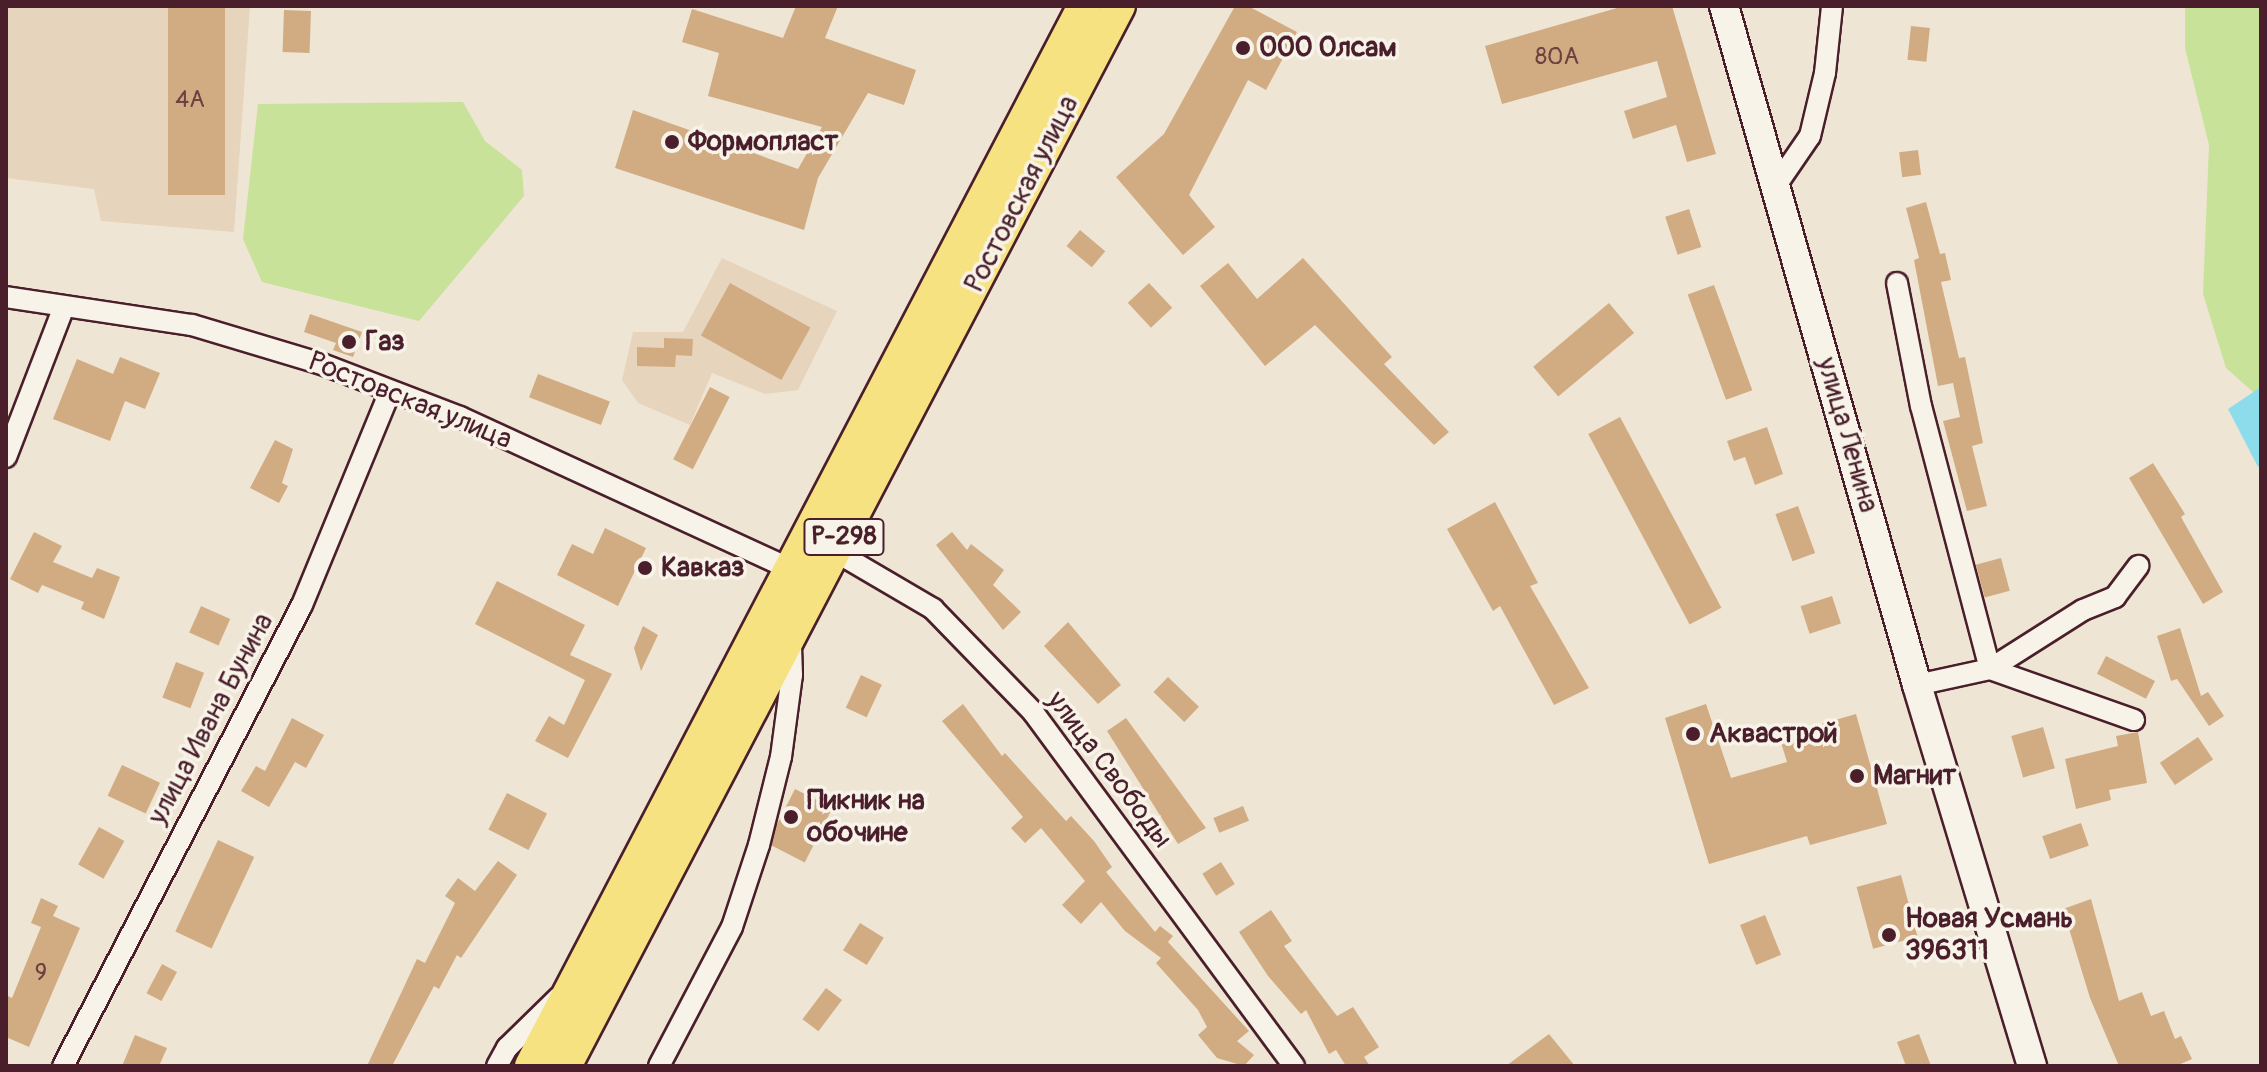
<!DOCTYPE html>
<html>
<head>
<meta charset="utf-8">
<style>
	body { margin:0 }
	#map { position:relative; width:2267px; height:1072px; overflow:hidden; background:#efe5d4; font-family:Pangolin,sans-serif }
	div>[style] { position:absolute }
	[style*='--x'] { left:calc(var(--x)*1px); top:calc(var(--y)*1px); width:calc(var(--w)*1px); rotate:calc(var(--a)*1deg) }
	.built>* { inset:0; background:#e6d4bc }
	.green>* { inset:0; background:#c8e299 }
	.water>* { inset:0; background:#8ddcec }
	.building>* { inset:0; background:#d1ac83; transform-origin:0 0 }
	.roads { filter:drop-shadow(2px 0 #4a1f2b) drop-shadow(-2px 0 #4a1f2b) drop-shadow(0 2px #4a1f2b) drop-shadow(0 -2px #4a1f2b) }
	.minor>* { height:20px; margin:-10px; padding:0 10px; transform-origin:10px; border-radius:10px; background:#f7f3e8 }
	.secondary>* { height:28px; margin:-14px; padding:0 14px; transform-origin:14px; border-radius:14px; background:#f7f3e8 }
	.trunk>* { height:32px; margin:-16px; padding:0 16px; transform-origin:16px; border-radius:16px; background:#f7e281 }
	.dots>* { width:22px; height:22px; translate:-50% -50%; box-sizing:border-box; border:4px solid #f7f3e8; border-radius:50% }
	span { translate:-50% -50%; white-space:nowrap; text-align:center; line-height:1.15; -webkit-text-stroke:7px #f7f3e8; paint-order:stroke }
	.number-label { font-size:24px; color:#6c4241 }
	.number-label span { -webkit-text-stroke-width:0 }
	.shield-label span { padding:2px 6px; background:#f7f3e8; border:2px solid; border-radius:6px; -webkit-text-stroke-width:0 }
	.shield-label { font-size:26px; color:#4a1f2b; font-weight:700 }
	.poi-label { font-size:28px; color:#4a1f2b; font-weight:700 }
	.left { translate:0 -50%; text-align:left }
	.street-label { font-size:28px; color:#4a1f2b }
	.frame { position:absolute; inset:0; border:8px solid #4a1f2b; pointer-events:none }
</style>
</head>
<body>
<div id="map">
	<div class="built">
		<div style="clip-path:polygon(6px 6px,250px 6px,234px 232px,101px 221px,94px 189px,6px 178px)"></div>
		<div style="clip-path:polygon(722px 258px,837px 311px,798px 390px,765px 394px,712px 373px,690px 425px,638px 403px,622px 380px,633px 332px,683px 332px)"></div>
	</div>
	<div class="green">
		<div style="clip-path:polygon(2185px 6px,2261px 6px,2261px 399px,2226px 368px,2203px 294px,2209px 145px,2185px 48px)"></div>
		<div style="clip-path:polygon(463px 102px,485px 141px,522px 170px,524px 196px,419px 321px,262px 282px,243px 239px,258px 104px)"></div>
	</div>
	<div class="water">
		<div style="clip-path:polygon(2261px 387px,2261px 465px,2258px 467px,2228px 409px)"></div>
	</div>
	<div class="building">
		<div style="left:168px;top:6px;width:57px;height:189px"></div>
		<div style="clip-path:polygon(796px 6px,838px 6px,825px 38px,916px 70px,904px 105px,868px 93px,818px 178px,804px 230px,615px 168px,633px 110px,798px 169px,822px 127px,708px 96px,719px 53px,682px 42px,692px 9px,783px 38px)"></div>
		<div style="clip-path:polygon(1235px 6px,1248px 6px,1297px 32px,1266px 90px,1248px 80px,1189px 195px,1215px 227px,1183px 255px,1116px 177px,1164px 134px)"></div>
		<div style="clip-path:polygon(1624px 6px,1672px 6px,1716px 154px,1687px 162px,1676px 125px,1633px 139px,1624px 111px,1667px 97px,1657px 61px,1502px 104px,1485px 46px)"></div>
		<div style="left:284px;top:10px;width:27px;height:42px;rotate:2deg"></div>
		<div style="left:1911px;top:26px;width:19px;height:34px;rotate:6deg"></div>
		<div style="left:1918px;top:150px;width:25px;height:19px;rotate:83deg"></div>
		<div style="clip-path:polygon(1926px 202px,1940px 254px,1945px 253px,1951px 280px,1941px 282px,1959px 358px,1965px 357px,1983px 443px,1972px 446px,1987px 506px,1967px 511px,1943px 421px,1960px 417px,1953px 383px,1938px 386px,1914px 260px,1919px 258px,1906px 208px)"></div>
		<div style="left:1689px;top:209px;width:40px;height:25px;rotate:72deg"></div>
		<div style="left:1080px;top:230px;width:33px;height:21px;rotate:40deg"></div>
		<div style="clip-path:polygon(1303px 258px,1392px 357px,1384px 364px,1449px 432px,1434px 445px,1315px 325px,1265px 366px,1200px 286px,1228px 263px,1257px 299px)"></div>
		<div style="left:730px;top:283px;width:92px;height:60px;rotate:29deg"></div>
		<div style="left:1149px;top:283px;width:34px;height:29px;rotate:47deg"></div>
		<div style="left:1714px;top:285px;width:112px;height:28px;rotate:70deg"></div>
		<div style="left:1609px;top:303px;width:39px;height:99px;rotate:50deg"></div>
		<div style="clip-path:polygon(310px 314px,362px 332px,353px 357px,333px 350px,336px 343px,304px 332px)"></div>
		<div style="clip-path:polygon(664px 338px,693px 339px,692px 356px,676px 355px,675px 367px,637px 366px,637px 347px,664px 348px)"></div>
		<div style="clip-path:polygon(120px 357px,160px 373px,145px 409px,125px 401px,110px 441px,53px 419px,77px 359px,113px 374px)"></div>
		<div style="left:538px;top:374px;width:77px;height:25px;rotate:21deg"></div>
		<div style="left:710px;top:387px;width:22px;height:81px;rotate:27deg"></div>
		<div style="left:1620px;top:417px;width:216px;height:36px;rotate:62deg"></div>
		<div style="clip-path:polygon(1767px 427px,1783px 474px,1755px 485px,1745px 457px,1734px 461px,1727px 441px)"></div>
		<div style="clip-path:polygon(275px 440px,293px 449px,282px 483px,288px 486px,279px 503px,250px 488px)"></div>
		<div style="clip-path:polygon(2153px 463px,2185px 514px,2181px 517px,2223px 592px,2203px 604px,2129px 478px)"></div>
		<div style="clip-path:polygon(1495px 502px,1538px 583px,1530px 586px,1589px 688px,1554px 705px,1500px 606px,1493px 611px,1447px 529px)"></div>
		<div style="left:1798px;top:506px;width:50px;height:24px;rotate:70deg"></div>
		<div style="clip-path:polygon(605px 528px,646px 548px,618px 606px,557px 575px,572px 544px,593px 554px)"></div>
		<div style="clip-path:polygon(34px 532px,62px 546px,53px 562px,92px 578px,97px 568px,120px 577px,104px 619px,81px 609px,84px 602px,42px 585px,38px 593px,10px 579px)"></div>
		<div style="clip-path:polygon(952px 532px,967px 550px,971px 544px,1004px 570px,993px 585px,1021px 612px,1003px 630px,936px 545px)"></div>
		<div style="left:2001px;top:558px;width:34px;height:26px;rotate:75deg"></div>
		<div style="clip-path:polygon(497px 581px,585px 625px,570px 655px,612px 674px,568px 758px,535px 741px,549px 716px,564px 725px,585px 680px,475px 624px)"></div>
		<div style="left:1832px;top:596px;width:29px;height:33px;rotate:72deg"></div>
		<div style="left:201px;top:606px;width:32px;height:29px;rotate:24deg"></div>
		<div style="clip-path:polygon(1068px 622px,1121px 685px,1098px 704px,1044px 646px)"></div>
		<div style="clip-path:polygon(643px 626px,658px 635px,641px 671px,634px 648px)"></div>
		<div style="clip-path:polygon(2180px 628px,2201px 696px,2208px 692px,2224px 716px,2209px 726px,2177px 679px,2171px 681px,2157px 636px)"></div>
		<div style="left:2106px;top:656px;width:55px;height:20px;rotate:27deg"></div>
		<div style="left:176px;top:662px;width:30px;height:38px;rotate:21deg"></div>
		<div style="left:861px;top:675px;width:23px;height:36px;rotate:25deg"></div>
		<div style="left:1168px;top:677px;width:43px;height:21px;rotate:44deg"></div>
		<div style="clip-path:polygon(963px 704px,1002px 756px,1005px 753px,1066px 821px,1071px 816px,1094px 841px,1112px 867px,1106px 872px,1155px 932px,1160px 926px,1173px 936px,1168px 942px,1249px 1031px,1237px 1041px,1254px 1055px,1244px 1066px,1217px 1058px,1198px 1035px,1207px 1027px,1198px 1010px,1156px 963px,1161px 958px,1125px 931px,1101px 902px,1081px 924px,1062px 905px,1085px 881px,1041px 828px,1025px 843px,1011px 828px,1023px 817px,942px 721px)"></div>
		<div style="clip-path:polygon(1706px 704px,1731px 778px,1787px 762px,1779px 736px,1856px 714px,1887px 824px,1810px 845px,1807px 836px,1709px 864px,1665px 718px)"></div>
		<div style="clip-path:polygon(292px 718px,324px 735px,306px 768px,295px 762px,269px 807px,241px 791px,256px 766px,265px 771px)"></div>
		<div style="clip-path:polygon(1126px 718px,1206px 828px,1178px 844px,1107px 731px)"></div>
		<div style="left:2043px;top:727px;width:43px;height:33px;rotate:74deg"></div>
		<div style="clip-path:polygon(2138px 732px,2147px 783px,2109px 790px,2111px 800px,2076px 809px,2065px 759px,2118px 746px,2116px 736px)"></div>
		<div style="left:2198px;top:737px;width:27px;height:46px;rotate:56deg"></div>
		<div style="left:122px;top:765px;width:42px;height:34px;rotate:25deg"></div>
		<div style="left:795px;top:789px;width:42px;height:61px;rotate:27deg"></div>
		<div style="left:507px;top:793px;width:45px;height:41px;rotate:27deg"></div>
		<div style="left:1243px;top:806px;width:16px;height:32px;rotate:68deg"></div>
		<div style="left:2081px;top:823px;width:24px;height:41px;rotate:71deg"></div>
		<div style="left:99px;top:827px;width:29px;height:43px;rotate:29deg"></div>
		<div style="left:218px;top:840px;width:40px;height:101px;rotate:25deg"></div>
		<div style="clip-path:polygon(498px 861px,517px 875px,461px 958px,457px 955px,439px 989px,434px 986px,392px 1066px,367px 1066px,417px 959px,425px 963px,455px 903px,445px 896px,458px 878px,475px 891px)"></div>
		<div style="left:1221px;top:862px;width:26px;height:22px;rotate:58deg"></div>
		<div style="left:1901px;top:875px;width:64px;height:46px;rotate:75deg"></div>
		<div style="clip-path:polygon(41px 898px,58px 906px,53px 916px,80px 928px,29px 1047px,6px 1037px,6px 995px,12px 998px,41px 927px,31px 923px)"></div>
		<div style="clip-path:polygon(2091px 899px,2119px 1001px,2142px 992px,2151px 1016px,2164px 1011px,2175px 1039px,2181px 1036px,2192px 1059px,2176px 1066px,2119px 1066px,2090px 998px,2063px 909px)"></div>
		<div style="clip-path:polygon(1271px 910px,1292px 941px,1284px 946px,1337px 1016px,1353px 1007px,1379px 1047px,1364px 1057px,1370px 1066px,1346px 1066px,1336px 1050px,1329px 1054px,1306px 1010px,1301px 1014px,1268px 976px,1239px 932px)"></div>
		<div style="left:1765px;top:915px;width:43px;height:27px;rotate:68deg"></div>
		<div style="left:860px;top:923px;width:28px;height:32px;rotate:32deg"></div>
		<div style="left:162px;top:964px;width:17px;height:33px;rotate:28deg"></div>
		<div style="left:826px;top:988px;width:20px;height:39px;rotate:37deg"></div>
		<div style="clip-path:polygon(1549px 1034px,1575px 1066px,1506px 1066px)"></div>
		<div style="clip-path:polygon(1919px 1034px,1931px 1066px,1906px 1066px,1897px 1042px)"></div>
		<div style="clip-path:polygon(135px 1035px,167px 1048px,159px 1066px,122px 1066px)"></div>
	</div>
	<div class="roads">
		<div class="minor">
			<div style="--x:1777;--y:184;--w:58;--a:-55.5"></div>
			<div style="--x:1810;--y:136;--w:65;--a:-76.6"></div>
			<div style="--x:1825;--y:73;--w:67;--a:-84"></div>
			<div style="--x:1897;--y:283;--w:125;--a:79"></div>
			<div style="--x:1921;--y:406;--w:272;--a:75.3"></div>
			<div style="--x:1990;--y:669;--w:75;--a:167.6"></div>
			<div style="--x:6;--y:297;--w:188;--a:8.6"></div>
			<div style="--x:192;--y:325;--w:133;--a:16.7"></div>
			<div style="--x:319;--y:363;--w:151;--a:21"></div>
			<div style="--x:460;--y:417;--w:366;--a:24.7"></div>
			<div style="--x:6;--y:457;--w:161;--a:-68.9"></div>
			<div style="--x:836;--y:552;--w:113;--a:30.4"></div>
			<div style="--x:933;--y:609;--w:144;--a:45.8"></div>
			<div style="--x:1033;--y:712;--w:440;--a:53.6"></div>
			<div style="--x:2134;--y:720;--w:153;--a:-160.5"></div>
			<div style="--x:1990;--y:669;--w:110;--a:-32.4"></div>
			<div style="--x:2083;--y:610;--w:35;--a:-22"></div>
			<div style="--x:2115;--y:597;--w:39;--a:-53"></div>
			<div style="--x:63;--y:1066;--w:519;--a:-62.6"></div>
			<div style="--x:302;--y:605;--w:231;--a:-67.6"></div>
			<div style="--x:497;--y:1066;--w:21;--a:-61"></div>
			<div style="--x:507;--y:1048;--w:73;--a:-44.4"></div>
			<div style="--x:659;--y:1066;--w:157;--a:-62.3"></div>
			<div style="--x:732;--y:927;--w:86;--a:-71.8"></div>
			<div style="--x:759;--y:845;--w:91;--a:-76"></div>
			<div style="--x:781;--y:757;--w:83;--a:-82.4"></div>
			<div style="--x:792;--y:675;--w:35;--a:-92"></div>
		</div>
		<div class="secondary">
			<div style="--x:1724;--y:6;--w:706;--a:74.13"></div>
			<div style="--x:1917;--y:685;--w:398;--a:73.2"></div>
		</div>
		<div class="trunk">
			<div style="--x:531;--y:1066;--w:1196;--a:-62.45"></div>
			<div style="--x:565;--y:1066;--w:1196;--a:-62.41"></div>
		</div>
	</div>
	<div class="dots">
		<div style="left:1243px;top:48px;background:#4a1f2b"></div>
		<div style="left:672px;top:142px;background:#4a1f2b"></div>
		<div style="left:349px;top:342px;background:#4a1f2b"></div>
		<div style="left:645px;top:568px;background:#4a1f2b"></div>
		<div style="left:1693px;top:734px;background:#4a1f2b"></div>
		<div style="left:1857px;top:776px;background:#4a1f2b"></div>
		<div style="left:791px;top:817px;background:#4a1f2b"></div>
		<div style="left:1889px;top:935px;background:#4a1f2b"></div>
	</div>
	<div class="number-label">
		<span style="left:1557px;top:57px">80А</span>
		<span style="left:190px;top:100px">4А</span>
		<span style="left:41px;top:973px">9</span>
	</div>
	<div class="shield-label">
		<span style="left:844px;top:537px">Р-298</span>
	</div>
	<div class="poi-label">
		<span class="left" style="left:1259px;top:48px">ООО Олсам</span>
		<span class="left" style="left:688px;top:142px">Формопласт</span>
		<span class="left" style="left:365px;top:342px">Газ</span>
		<span class="left" style="left:661px;top:568px">Кавказ</span>
		<span class="left" style="left:1709px;top:734px">Аквастрой</span>
		<span class="left" style="left:1873px;top:776px">Магнит</span>
		<span class="left" style="left:807px;top:817px">Пикник на<br>обочине</span>
		<span class="left" style="left:1905px;top:935px">Новая Усмань<br>396311</span>
	</div>
	<div class="street-label">
		<span style="left:1022px;top:194px;rotate:-63deg">Ростовская улица</span>
		<span style="left:410px;top:401px;rotate:22deg">Ростовская улица</span>
		<span style="left:1847px;top:435px;rotate:74deg">улица Ленина</span>
		<span style="left:211px;top:719px;rotate:-62deg">улица Ивана Бунина</span>
		<span style="left:1109px;top:770px;rotate:53deg">улица Свободы</span>
	</div>
	<div class="frame"></div>
</div>
</body>
</html>
